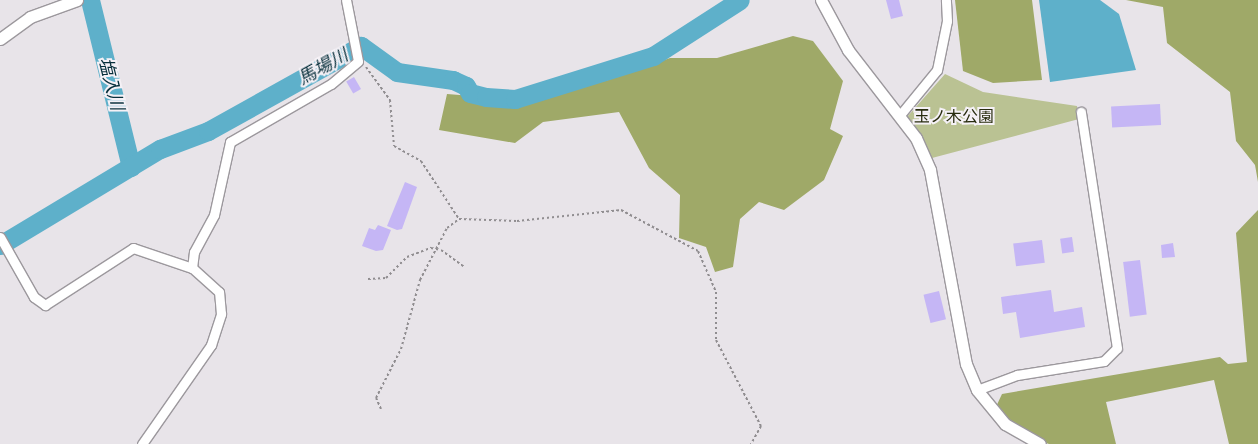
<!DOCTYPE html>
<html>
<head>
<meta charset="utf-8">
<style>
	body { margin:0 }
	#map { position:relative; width:1258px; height:444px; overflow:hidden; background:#e8e4e9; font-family:"Nunito Sans","Noto Sans JP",sans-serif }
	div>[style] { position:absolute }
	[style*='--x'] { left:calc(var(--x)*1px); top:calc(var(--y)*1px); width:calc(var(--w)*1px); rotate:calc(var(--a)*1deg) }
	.green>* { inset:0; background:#bac293 }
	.forest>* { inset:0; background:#9fa968 }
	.water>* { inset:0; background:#5eb0ca }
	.river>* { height:19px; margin:-9.5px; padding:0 9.5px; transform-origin:9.5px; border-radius:9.5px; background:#5eb0ca }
	.building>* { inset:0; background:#c5b6f5; transform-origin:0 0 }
	.path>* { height:2px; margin-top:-1px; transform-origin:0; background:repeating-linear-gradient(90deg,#908d90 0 2.5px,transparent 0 5px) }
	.roads { filter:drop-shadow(1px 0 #9c989d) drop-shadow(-1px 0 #9c989d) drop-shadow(0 1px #9c989d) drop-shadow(0 -1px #9c989d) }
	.minor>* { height:9px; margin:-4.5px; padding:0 4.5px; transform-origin:4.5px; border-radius:4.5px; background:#fff }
	.tertiary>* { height:11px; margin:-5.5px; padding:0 5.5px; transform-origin:5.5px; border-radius:5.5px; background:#fff }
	span { translate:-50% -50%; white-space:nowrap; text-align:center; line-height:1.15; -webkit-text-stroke:4px #f5f1f6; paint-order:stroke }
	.park-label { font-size:16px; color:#282c0e }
	.water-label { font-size:18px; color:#08303c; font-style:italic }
</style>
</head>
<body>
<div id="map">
	<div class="green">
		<div style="clip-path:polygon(945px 74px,983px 92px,1077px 106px,1079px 119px,932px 158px,907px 117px)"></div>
	</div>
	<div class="forest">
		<div style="clip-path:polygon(955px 0,1032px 0,1042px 80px,993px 83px,963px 71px)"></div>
		<div style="clip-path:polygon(1126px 0,1258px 0,1258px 182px,1255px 165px,1236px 141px,1230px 92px,1167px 43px,1163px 7px)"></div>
		<div style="clip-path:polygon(793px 36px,813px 41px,843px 81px,830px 129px,843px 136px,824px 180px,784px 210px,759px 202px,740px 219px,733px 267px,715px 272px,706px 247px,679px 238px,680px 195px,649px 168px,619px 112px,543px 122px,515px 143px,439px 130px,447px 94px,524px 100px,608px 80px,670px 58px,717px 58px)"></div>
		<div style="clip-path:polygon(1258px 210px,1258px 444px,1229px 444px,1214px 380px,1106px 402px,1116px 444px,1049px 444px,1016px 432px,994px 411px,1002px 394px,1220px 357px,1228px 364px,1247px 362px,1236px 233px)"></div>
	</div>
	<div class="water">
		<div style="clip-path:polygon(1039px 0,1100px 0,1119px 14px,1136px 70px,1050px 82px)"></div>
	</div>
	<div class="river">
		<div style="--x:90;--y:0;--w:172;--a:76.2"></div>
		<div style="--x:0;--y:245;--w:187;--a:-31"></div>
		<div style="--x:160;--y:149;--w:51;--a:-20.6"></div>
		<div style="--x:208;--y:131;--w:175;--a:-29.1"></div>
		<div style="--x:361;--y:46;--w:44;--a:35.8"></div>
		<div style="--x:397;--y:72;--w:57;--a:8.1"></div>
		<div style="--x:453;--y:80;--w:14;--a:25"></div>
		<div style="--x:466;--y:86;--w:8;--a:60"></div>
		<div style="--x:470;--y:93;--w:16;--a:14"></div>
		<div style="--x:486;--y:97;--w:29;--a:4"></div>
		<div style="--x:515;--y:99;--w:145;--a:-17.3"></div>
		<div style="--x:653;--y:56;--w:103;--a:-32.8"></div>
	</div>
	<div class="building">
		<div style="clip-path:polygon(886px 0,899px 0,903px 16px,891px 19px)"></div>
		<div style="left:354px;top:77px;width:14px;height:9px;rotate:60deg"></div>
		<div style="left:1160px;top:104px;width:21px;height:49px;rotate:87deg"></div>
		<div style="clip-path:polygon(405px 182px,417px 187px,402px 229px,397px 230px,387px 226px)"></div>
		<div style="clip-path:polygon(378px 225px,391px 230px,383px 250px,376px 251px,362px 246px,369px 228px,375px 230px)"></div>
		<div style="left:1072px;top:237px;width:15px;height:12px;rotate:82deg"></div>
		<div style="left:1042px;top:240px;width:23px;height:29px;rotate:83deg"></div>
		<div style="clip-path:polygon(1173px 243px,1175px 257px,1162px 258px,1161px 245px)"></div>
		<div style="left:1140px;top:260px;width:55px;height:17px;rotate:83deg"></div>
		<div style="clip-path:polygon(1051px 290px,1054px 312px,1082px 307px,1085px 327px,1020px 338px,1016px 312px,1003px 314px,1001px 297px)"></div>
		<div style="left:939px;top:291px;width:29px;height:16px;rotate:76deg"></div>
	</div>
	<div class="path">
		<div style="--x:366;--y:67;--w:41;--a:54"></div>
		<div style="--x:390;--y:100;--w:46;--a:85"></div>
		<div style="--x:394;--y:146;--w:31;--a:29"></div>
		<div style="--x:421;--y:161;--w:69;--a:56.8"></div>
		<div style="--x:459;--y:219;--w:58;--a:2"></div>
		<div style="--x:517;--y:221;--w:105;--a:-6"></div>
		<div style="--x:621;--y:210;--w:87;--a:28"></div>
		<div style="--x:698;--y:251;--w:45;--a:66.3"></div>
		<div style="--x:716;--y:292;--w:48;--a:90"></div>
		<div style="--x:716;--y:340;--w:97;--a:62.4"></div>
		<div style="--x:761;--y:426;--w:21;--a:119"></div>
		<div style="--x:368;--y:279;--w:18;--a:-3"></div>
		<div style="--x:386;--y:278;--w:30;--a:-45"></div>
		<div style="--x:407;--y:257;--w:26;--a:-21"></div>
		<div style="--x:431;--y:248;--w:10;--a:11"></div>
		<div style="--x:441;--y:250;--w:29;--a:36"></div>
		<div style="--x:381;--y:409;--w:12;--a:-114"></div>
		<div style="--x:376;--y:398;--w:55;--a:-63"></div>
		<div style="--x:401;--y:349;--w:72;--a:-74.6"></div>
		<div style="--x:420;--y:280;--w:59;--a:-62.6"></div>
		<div style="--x:447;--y:228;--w:15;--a:-37"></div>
	</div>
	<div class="roads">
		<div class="minor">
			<div style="--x:900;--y:115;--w:58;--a:-50.6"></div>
			<div style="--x:937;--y:70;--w:50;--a:-78.5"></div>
			<div style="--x:947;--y:21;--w:21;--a:-93"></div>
			<div style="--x:0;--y:237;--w:69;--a:60.5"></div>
			<div style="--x:34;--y:297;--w:14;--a:36"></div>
			<div style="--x:45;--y:305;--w:105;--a:-32.9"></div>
			<div style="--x:133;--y:248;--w:62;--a:18.7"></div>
			<div style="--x:977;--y:390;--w:43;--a:-20.6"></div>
			<div style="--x:1017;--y:375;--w:88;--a:-9.1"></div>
			<div style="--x:1104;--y:361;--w:18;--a:-45"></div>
			<div style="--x:1117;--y:348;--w:239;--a:-98.7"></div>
			<div style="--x:142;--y:444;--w:121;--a:-55.1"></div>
			<div style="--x:211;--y:345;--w:33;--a:-72"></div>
			<div style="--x:221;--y:314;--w:22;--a:-95"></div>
			<div style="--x:219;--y:292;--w:36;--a:-138"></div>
			<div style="--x:192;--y:268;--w:16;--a:-83"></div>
			<div style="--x:194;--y:252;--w:42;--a:-61.6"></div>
			<div style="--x:214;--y:215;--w:75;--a:-77.6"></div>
			<div style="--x:230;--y:142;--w:116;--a:-29.9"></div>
			<div style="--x:331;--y:84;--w:35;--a:-40"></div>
			<div style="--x:358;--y:61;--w:62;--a:-101.1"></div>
		</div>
		<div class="tertiary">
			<div style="--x:821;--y:0;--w:57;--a:61.6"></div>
			<div style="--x:848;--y:50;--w:111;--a:52.3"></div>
			<div style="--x:916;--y:138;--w:35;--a:66"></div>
			<div style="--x:930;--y:170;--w:197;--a:79.5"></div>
			<div style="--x:966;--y:364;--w:28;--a:67"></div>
			<div style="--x:977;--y:390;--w:44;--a:50.5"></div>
			<div style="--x:1005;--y:424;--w:40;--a:29.7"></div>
			<div style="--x:0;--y:39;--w:37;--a:-36"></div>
			<div style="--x:30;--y:17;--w:50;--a:-19.9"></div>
		</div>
	</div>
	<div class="park-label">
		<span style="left:954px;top:117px">玉ノ木公園</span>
	</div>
	<div class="water-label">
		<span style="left:323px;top:67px;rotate:-29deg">馬場川</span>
		<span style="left:111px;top:84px;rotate:76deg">塩入川</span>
	</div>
</div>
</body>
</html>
